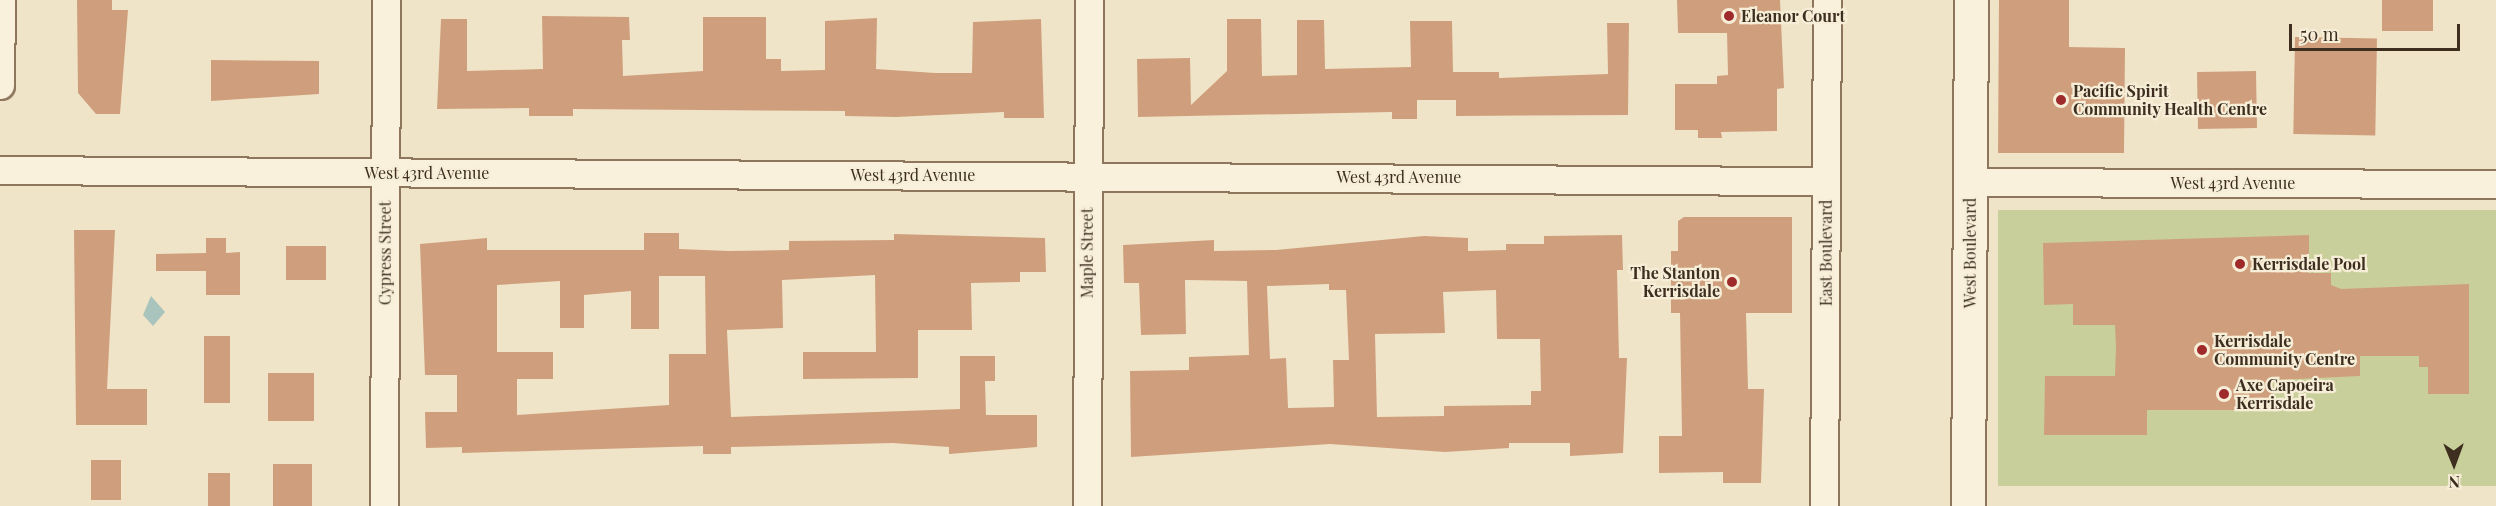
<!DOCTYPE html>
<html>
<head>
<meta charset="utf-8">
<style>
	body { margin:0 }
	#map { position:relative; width:2496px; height:506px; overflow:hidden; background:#f0e4c8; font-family:"Playfair Display",serif }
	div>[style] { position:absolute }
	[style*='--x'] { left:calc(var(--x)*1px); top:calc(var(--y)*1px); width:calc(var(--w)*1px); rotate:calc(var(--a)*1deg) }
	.green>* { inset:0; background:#c9cf9b; transform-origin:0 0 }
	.water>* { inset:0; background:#a9c4bc }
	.building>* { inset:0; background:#cf9f7d; transform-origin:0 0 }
	.roads { filter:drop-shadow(2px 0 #8d765c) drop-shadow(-2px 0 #8d765c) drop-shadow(0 2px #8d765c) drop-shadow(0 -2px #8d765c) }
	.street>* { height:27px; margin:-13.5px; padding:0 13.5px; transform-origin:13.5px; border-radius:13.5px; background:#faf1dc }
	.secondary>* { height:33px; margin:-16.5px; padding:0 16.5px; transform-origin:16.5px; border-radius:16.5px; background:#faf1dc }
	.dots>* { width:16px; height:16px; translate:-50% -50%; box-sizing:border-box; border:3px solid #f7eed8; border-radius:50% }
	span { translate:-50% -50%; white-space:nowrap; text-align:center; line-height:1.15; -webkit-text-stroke:4.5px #f7eed8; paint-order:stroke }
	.poi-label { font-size:16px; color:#3d2e20; font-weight:700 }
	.left { translate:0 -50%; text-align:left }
	.right { translate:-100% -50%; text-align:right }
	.street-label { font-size:16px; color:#3d2e20 }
	.north { position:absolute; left:2424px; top:434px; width:60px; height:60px; -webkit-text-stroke:4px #f7eed8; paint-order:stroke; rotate:179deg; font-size:16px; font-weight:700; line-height:24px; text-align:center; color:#3d2e20 }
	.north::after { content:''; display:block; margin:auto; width:21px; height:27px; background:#3d2e20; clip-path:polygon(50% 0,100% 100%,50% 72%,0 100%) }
	.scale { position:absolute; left:2289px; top:24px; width:171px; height:27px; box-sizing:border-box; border:3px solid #3d2e20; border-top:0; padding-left:8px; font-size:18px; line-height:21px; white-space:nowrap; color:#3d2e20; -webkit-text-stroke:4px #f7eed8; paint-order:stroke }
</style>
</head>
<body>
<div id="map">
	<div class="green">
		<div style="left:1998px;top:210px;width:498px;height:276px"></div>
	</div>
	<div class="water">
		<div style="clip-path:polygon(151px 296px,165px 312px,153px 326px,143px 315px)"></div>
	</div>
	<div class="building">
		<div style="clip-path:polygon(77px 0,112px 0,112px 10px,128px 10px,120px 114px,96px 114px,78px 93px)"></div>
		<div style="clip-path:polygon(1677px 0,1780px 0,1784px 88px,1777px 89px,1777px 131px,1721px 132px,1722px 138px,1698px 138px,1698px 130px,1675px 130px,1675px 84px,1717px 84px,1717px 76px,1728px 75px,1727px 33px,1678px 33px)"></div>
		<div style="clip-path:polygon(1999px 0,2069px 0,2069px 47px,2125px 48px,2124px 153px,1998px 153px)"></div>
		<div style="left:2382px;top:0;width:51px;height:31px"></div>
		<div style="clip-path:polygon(542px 16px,629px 17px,630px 40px,622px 40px,623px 76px,703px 71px,703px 17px,766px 17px,766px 59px,781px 59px,781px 71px,825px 70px,825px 21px,877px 18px,876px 69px,935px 73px,972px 73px,973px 22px,1041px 19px,1044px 118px,1004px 118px,1004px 112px,896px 117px,845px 116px,845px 111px,573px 109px,573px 116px,529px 116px,529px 108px,437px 109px,441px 19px,467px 19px,467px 71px,543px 69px)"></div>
		<div style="clip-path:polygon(1227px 19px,1261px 19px,1262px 76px,1297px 75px,1297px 20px,1324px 20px,1325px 69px,1411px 67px,1410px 21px,1452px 21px,1453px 72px,1499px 72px,1499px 78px,1608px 74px,1607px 23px,1629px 23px,1628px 115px,1456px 116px,1456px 100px,1417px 100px,1417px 119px,1392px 119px,1392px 112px,1138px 117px,1137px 59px,1190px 58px,1191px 105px,1227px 71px)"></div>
		<div style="left:2295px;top:37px;width:82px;height:97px;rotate:1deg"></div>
		<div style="clip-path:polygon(211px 60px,319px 61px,319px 94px,211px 101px)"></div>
		<div style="left:2256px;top:71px;width:57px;height:59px;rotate:89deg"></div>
		<div style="clip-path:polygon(1684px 217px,1792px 217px,1792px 313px,1746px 313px,1748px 389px,1764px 389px,1761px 483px,1723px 483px,1723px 472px,1659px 473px,1659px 436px,1682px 436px,1680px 313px,1671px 313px,1671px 251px,1678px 251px,1678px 221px)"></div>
		<div style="clip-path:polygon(74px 230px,115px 230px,107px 389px,147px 389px,147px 425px,76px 425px)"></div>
		<div style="clip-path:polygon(evenodd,644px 233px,679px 233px,679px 249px,729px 251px,789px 250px,789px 241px,894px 240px,894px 234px,1045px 238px,1046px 272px,1020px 272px,1020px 282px,971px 283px,972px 330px,918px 330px,918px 378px,803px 379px,803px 352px,876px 352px,875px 275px,782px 280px,783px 328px,727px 330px,731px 417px,960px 409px,960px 356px,995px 356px,995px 381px,985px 381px,986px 415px,1037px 415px,1037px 447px,949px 454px,949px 447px,893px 443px,731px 447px,731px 454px,703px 454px,703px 446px,462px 453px,462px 447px,426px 448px,425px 412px,457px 412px,457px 375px,425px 375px,420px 244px,487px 238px,487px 250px,644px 250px,644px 233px,659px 276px,705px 276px,706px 354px,669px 354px,669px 405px,517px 415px,517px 379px,553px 379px,553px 352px,497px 352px,497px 285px,560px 281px,560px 328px,584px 328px,584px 295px,631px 291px,631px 329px,659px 329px,659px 276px)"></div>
		<div style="clip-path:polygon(evenodd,1622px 235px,1623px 270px,1617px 270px,1619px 358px,1627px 358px,1623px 453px,1570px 456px,1570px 443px,1509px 443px,1509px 448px,1445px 452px,1330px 444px,1131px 457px,1130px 371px,1189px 370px,1189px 357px,1249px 355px,1247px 281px,1185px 280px,1186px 334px,1141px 335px,1139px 283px,1124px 283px,1123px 245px,1214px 240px,1214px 251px,1276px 250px,1424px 236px,1468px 238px,1468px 251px,1506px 250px,1506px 244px,1544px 244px,1544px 236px,1622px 235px,1329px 284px,1329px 290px,1346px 290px,1349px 360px,1333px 360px,1334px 407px,1288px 408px,1286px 358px,1270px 359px,1267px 286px,1329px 284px,1622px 235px,1496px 290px,1497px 339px,1540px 339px,1541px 391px,1531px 391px,1531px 405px,1444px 406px,1444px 416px,1377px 417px,1375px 334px,1445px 333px,1443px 292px,1496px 290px)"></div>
		<div style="clip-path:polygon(2309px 235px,2309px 273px,2331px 273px,2331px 285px,2341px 289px,2469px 284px,2469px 394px,2428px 394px,2428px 367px,2419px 367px,2419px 356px,2360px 356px,2360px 376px,2273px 380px,2273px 410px,2147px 410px,2147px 435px,2044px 435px,2045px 376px,2115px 376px,2116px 346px,2115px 325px,2073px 325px,2073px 304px,2044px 305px,2043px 243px)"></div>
		<div style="clip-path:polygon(206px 238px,226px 238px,226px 253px,240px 252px,240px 295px,206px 295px,206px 271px,156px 271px,156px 254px,206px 253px)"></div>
		<div style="left:326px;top:246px;width:34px;height:40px;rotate:90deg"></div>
		<div style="left:230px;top:336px;width:67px;height:26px;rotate:90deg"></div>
		<div style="left:268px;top:373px;width:46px;height:48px"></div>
		<div style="left:91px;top:460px;width:30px;height:40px"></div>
		<div style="left:273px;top:464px;width:39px;height:42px"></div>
		<div style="left:208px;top:473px;width:22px;height:33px"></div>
	</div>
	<div class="roads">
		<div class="street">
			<div style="--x:0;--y:85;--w:85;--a:-89.3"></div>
			<div style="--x:0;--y:170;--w:1826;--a:0.35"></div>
			<div style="--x:1970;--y:182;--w:526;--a:0.22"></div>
			<div style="--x:384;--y:506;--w:506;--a:-89.77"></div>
			<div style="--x:1087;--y:506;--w:506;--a:-89.77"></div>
			<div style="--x:1824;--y:506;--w:506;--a:-89.66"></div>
		</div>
		<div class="secondary">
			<div style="--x:1968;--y:506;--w:506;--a:-89.66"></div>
		</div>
	</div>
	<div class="dots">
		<div style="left:1729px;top:16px;background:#9e2a2b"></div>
		<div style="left:2061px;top:100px;background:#9e2a2b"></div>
		<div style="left:2240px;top:264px;background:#9e2a2b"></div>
		<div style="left:1732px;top:282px;background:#9e2a2b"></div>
		<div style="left:2202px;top:350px;background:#9e2a2b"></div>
		<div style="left:2224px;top:394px;background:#9e2a2b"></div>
	</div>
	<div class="poi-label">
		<span class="left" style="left:1741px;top:16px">Eleanor Court</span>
		<span class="left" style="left:2073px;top:100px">Pacific Spirit<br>Community Health Centre</span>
		<span class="left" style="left:2252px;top:264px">Kerrisdale Pool</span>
		<span class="right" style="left:1720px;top:282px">The Stanton<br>Kerrisdale</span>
		<span class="left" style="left:2214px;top:350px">Kerrisdale<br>Community Centre</span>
		<span class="left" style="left:2236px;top:394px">Axe Capoeira<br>Kerrisdale</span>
	</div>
	<div class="street-label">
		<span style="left:427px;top:173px">West 43rd Avenue</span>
		<span style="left:913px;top:175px">West 43rd Avenue</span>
		<span style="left:1399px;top:177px">West 43rd Avenue</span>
		<span style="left:2233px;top:183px">West 43rd Avenue</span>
		<span style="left:385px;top:253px;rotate:-90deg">Cypress Street</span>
		<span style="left:1087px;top:253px;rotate:-90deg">Maple Street</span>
		<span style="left:1826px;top:253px;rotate:-90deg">East Boulevard</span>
		<span style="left:1970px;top:253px;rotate:-90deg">West Boulevard</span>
	</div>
	<div class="north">N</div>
	<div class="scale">50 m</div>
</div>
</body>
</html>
